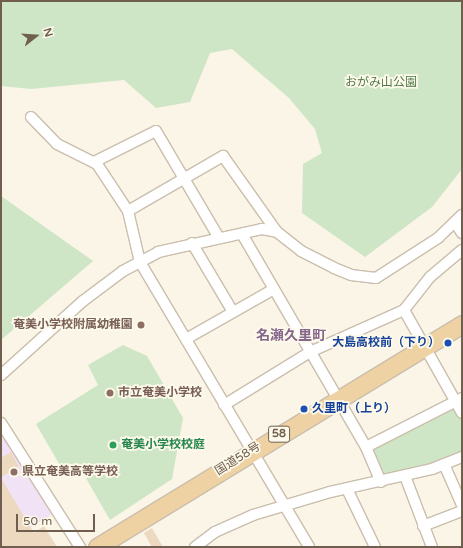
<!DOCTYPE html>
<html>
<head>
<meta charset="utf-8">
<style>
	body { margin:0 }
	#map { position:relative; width:463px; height:548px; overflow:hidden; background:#faf5e6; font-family:"Varela Round","Noto Sans JP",sans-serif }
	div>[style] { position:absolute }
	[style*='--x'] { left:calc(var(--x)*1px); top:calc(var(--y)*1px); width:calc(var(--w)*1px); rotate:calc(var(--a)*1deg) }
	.education>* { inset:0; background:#f2e2f6 }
	.green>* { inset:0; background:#cee5c6 }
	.building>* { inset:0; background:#ecd9c0 }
	.roads { filter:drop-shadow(1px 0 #cabead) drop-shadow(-1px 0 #cabead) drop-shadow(0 1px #cabead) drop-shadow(0 -1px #cabead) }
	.minor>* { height:10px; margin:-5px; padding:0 5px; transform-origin:5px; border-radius:5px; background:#fff }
	.trunk>* { height:17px; margin:-8.5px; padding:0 8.5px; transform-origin:8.5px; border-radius:8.5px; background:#efd2a4 }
	.dots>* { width:11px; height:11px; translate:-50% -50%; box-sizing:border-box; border:2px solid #fdf9eb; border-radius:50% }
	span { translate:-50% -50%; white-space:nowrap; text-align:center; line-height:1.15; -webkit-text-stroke:3.5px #fdf9eb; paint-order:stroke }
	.shield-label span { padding:1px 3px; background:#fdf9eb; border:1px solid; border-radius:3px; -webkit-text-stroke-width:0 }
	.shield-label { font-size:11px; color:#705f4e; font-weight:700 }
	.park-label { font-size:12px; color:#517a4a }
	.education-label { font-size:12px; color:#785e54; font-weight:700 }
	.right { translate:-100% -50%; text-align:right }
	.left { translate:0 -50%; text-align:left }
	.transit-label { font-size:12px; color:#164399; font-weight:700 }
	.leisure-label { font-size:12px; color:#27864d; font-weight:700 }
	.street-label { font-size:12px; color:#705f4e }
	.quarter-label { font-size:14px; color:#85668c; font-weight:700 }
	.frame { position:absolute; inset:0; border:2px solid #705f4e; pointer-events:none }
	.north { position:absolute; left:16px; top:16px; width:40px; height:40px; -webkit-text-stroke:3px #fdf9eb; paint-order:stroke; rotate:73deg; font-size:11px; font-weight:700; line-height:16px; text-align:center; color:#705f4e }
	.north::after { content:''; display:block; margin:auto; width:14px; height:18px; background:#705f4e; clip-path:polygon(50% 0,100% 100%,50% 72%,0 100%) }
	.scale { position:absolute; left:16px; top:514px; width:79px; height:18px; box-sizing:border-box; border:2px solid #705f4e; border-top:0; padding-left:5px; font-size:12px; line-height:14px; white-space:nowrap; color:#705f4e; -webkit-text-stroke:3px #fdf9eb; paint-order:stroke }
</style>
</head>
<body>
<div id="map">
	<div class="education">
		<div style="clip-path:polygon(1px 431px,54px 513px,1px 546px)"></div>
	</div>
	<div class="green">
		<div style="clip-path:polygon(1px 1px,462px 1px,462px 169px,432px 207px,365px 257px,302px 213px,303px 164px,322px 153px,315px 129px,289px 98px,232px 49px,210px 53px,190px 102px,156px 108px,124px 80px,31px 89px,1px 86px)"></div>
		<div style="clip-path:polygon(1px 196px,93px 261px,1px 340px)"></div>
		<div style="clip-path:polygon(123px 345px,147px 356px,183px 418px,172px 479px,110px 520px,79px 466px,65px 474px,36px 424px,98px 385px,88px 365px)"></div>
		<div style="clip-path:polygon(454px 404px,462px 419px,462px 455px,384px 481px,370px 447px)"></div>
	</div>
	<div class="building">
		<div style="clip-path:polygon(11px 452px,19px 467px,1px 477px,1px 458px)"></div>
		<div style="clip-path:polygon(1px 478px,34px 533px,44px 526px,57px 547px,1px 547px)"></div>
		<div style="clip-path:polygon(152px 528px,163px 547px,152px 547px,144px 533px)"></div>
	</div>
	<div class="roads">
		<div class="minor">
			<div style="--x:31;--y:117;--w:37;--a:46"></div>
			<div style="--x:57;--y:144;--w:45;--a:26.6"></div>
			<div style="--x:97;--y:164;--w:56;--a:56.6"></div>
			<div style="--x:128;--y:211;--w:52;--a:76.8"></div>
			<div style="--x:140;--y:262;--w:331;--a:59.3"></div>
			<div style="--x:94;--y:162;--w:69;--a:-26.6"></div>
			<div style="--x:156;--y:131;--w:124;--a:59.5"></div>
			<div style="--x:128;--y:211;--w:110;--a:-30.1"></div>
			<div style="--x:223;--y:156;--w:93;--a:54.6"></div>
			<div style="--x:455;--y:222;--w:13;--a:58"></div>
			<div style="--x:242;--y:234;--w:246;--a:59.8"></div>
			<div style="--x:366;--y:447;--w:108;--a:-27"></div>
			<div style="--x:192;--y:243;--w:80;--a:59.3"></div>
			<div style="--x:404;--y:310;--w:118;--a:60.6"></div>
			<div style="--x:186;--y:339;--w:101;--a:-29.6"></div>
			<div style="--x:1;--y:375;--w:110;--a:-42.1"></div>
			<div style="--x:83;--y:301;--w:50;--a:-36.9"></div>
			<div style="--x:123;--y:271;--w:40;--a:-28"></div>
			<div style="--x:158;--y:252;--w:107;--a:-12.5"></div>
			<div style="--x:262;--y:229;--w:15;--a:11"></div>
			<div style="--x:277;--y:232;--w:31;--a:38"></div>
			<div style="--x:301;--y:251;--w:37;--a:27"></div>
			<div style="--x:334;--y:268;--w:18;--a:22"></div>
			<div style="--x:351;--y:275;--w:25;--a:7"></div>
			<div style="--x:376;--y:278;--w:74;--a:-32.8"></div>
			<div style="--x:438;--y:238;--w:33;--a:-44"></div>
			<div style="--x:224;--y:405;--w:101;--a:-31.6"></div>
			<div style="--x:310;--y:352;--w:103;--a:-24.1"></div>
			<div style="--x:404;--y:310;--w:42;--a:-51.8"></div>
			<div style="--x:430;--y:277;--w:42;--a:-40.2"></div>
			<div style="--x:1;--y:423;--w:147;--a:57.5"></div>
			<div style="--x:366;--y:447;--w:38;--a:67"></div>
			<div style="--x:444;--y:464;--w:45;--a:66.3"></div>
			<div style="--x:405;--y:476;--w:76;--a:69.2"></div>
			<div style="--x:347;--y:489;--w:64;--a:64.2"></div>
			<div style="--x:423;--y:526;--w:42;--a:-21"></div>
			<div style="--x:195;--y:547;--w:25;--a:-37"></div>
			<div style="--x:215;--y:532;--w:42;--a:-24.1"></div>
			<div style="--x:253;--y:515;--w:80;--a:-16.6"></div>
			<div style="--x:330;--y:492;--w:105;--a:-12.7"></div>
			<div style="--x:432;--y:469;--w:32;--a:-22"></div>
		</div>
		<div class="trunk">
			<div style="--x:97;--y:547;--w:428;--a:-31.4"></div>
		</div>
	</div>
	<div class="dots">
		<div style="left:141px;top:325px;background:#8d6e63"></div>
		<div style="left:448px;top:343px;background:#1a4fb4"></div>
		<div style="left:110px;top:393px;background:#8d6e63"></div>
		<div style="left:304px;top:409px;background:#1a4fb4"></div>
		<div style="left:113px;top:445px;background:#2e9e5b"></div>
		<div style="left:14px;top:472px;background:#8d6e63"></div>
	</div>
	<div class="shield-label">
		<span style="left:279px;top:434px">58</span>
	</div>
	<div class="park-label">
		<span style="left:381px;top:83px">おがみ山公園</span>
	</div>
	<div class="education-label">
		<span class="right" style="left:133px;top:325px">奄美小学校附属幼稚園</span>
		<span class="left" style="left:118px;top:393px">市立奄美小学校</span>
		<span class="left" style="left:22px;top:472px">県立奄美高等学校</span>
	</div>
	<div class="transit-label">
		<span class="right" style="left:440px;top:343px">大島高校前（下り）</span>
		<span class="left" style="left:312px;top:409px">久里町（上り）</span>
	</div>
	<div class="leisure-label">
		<span class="left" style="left:121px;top:445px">奄美小学校校庭</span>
	</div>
	<div class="street-label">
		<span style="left:238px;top:459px;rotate:-32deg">国道58号</span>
	</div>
	<div class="quarter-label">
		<span style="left:291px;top:336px">名瀬久里町</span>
	</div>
	<div class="frame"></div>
	<div class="north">N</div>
	<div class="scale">50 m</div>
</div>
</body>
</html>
